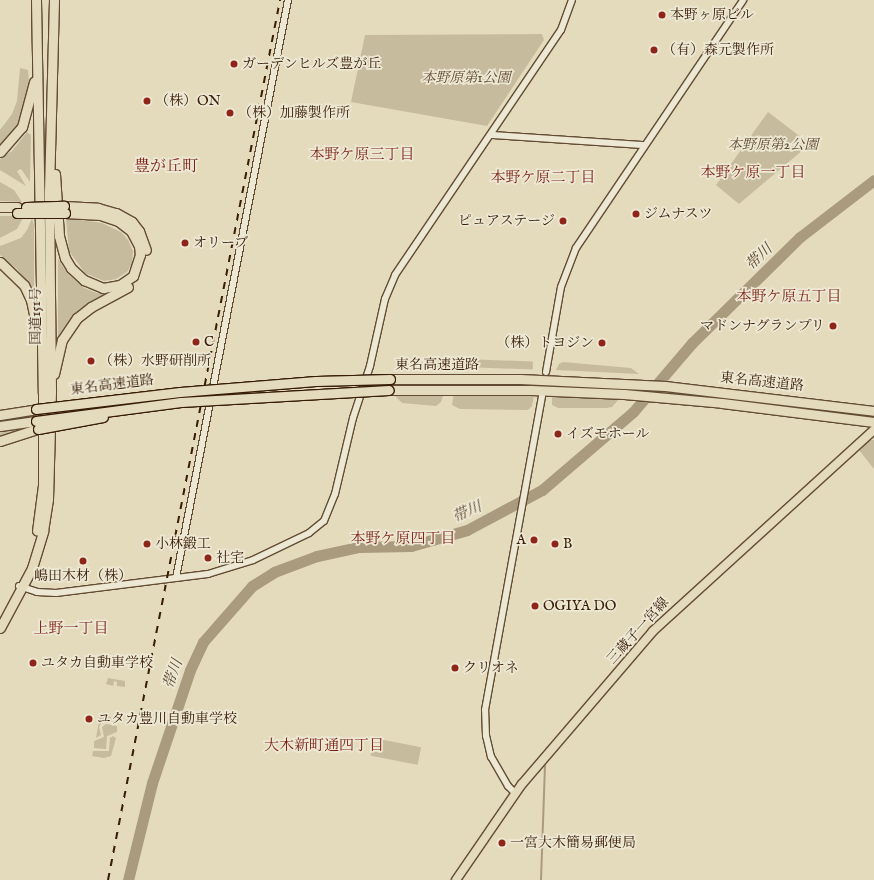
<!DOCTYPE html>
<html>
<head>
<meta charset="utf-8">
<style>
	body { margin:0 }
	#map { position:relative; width:874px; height:880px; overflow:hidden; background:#e4dbbd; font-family:"IM FELL English","Noto Serif JP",serif }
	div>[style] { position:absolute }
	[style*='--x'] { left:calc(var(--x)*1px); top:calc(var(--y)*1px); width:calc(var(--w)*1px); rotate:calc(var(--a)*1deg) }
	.green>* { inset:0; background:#c7bb9e; transform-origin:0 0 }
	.stream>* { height:2px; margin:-1px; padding:0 1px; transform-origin:1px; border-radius:1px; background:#aa9a7e }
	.river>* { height:11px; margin:-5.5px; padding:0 5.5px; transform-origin:5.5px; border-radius:5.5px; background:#aa9a7e }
	.roads { filter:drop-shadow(1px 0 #634c33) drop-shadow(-1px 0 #634c33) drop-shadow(0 1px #634c33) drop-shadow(0 -1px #634c33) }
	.minor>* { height:6px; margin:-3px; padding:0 3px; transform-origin:3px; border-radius:3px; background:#ede8d4 }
	.major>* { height:8px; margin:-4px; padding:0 4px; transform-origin:4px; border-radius:4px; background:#e4dbbd }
	.highway>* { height:9px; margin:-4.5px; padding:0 4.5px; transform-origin:4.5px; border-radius:4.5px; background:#e4dbbd }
	.rail>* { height:2px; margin-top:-1px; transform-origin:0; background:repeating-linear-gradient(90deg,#381c05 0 7px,transparent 0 14px) }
	.bridges { filter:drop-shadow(1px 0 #381c05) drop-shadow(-1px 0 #381c05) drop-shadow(0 1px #381c05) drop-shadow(0 -1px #381c05) }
	.highway-bridge>* { height:9px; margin:-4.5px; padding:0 4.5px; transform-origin:4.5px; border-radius:4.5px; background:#e4dbbd }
	.dots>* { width:11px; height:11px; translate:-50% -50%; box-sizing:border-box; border:2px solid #ede8d4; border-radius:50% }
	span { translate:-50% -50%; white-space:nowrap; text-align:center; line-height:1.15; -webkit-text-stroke:3.5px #ede8d4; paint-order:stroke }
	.poi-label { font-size:14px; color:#381c05 }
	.left { translate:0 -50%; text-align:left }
	.right { translate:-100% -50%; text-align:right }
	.park-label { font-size:14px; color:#634c33; font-style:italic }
	.street-label { font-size:14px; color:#381c05 }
	.neighbourhood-label { font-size:15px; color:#7a1f14 }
	.water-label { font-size:15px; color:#60482f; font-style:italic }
	.quarter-label { font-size:16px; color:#7a1f14 }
</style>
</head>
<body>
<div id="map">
	<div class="green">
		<div style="clip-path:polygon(542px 34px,544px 40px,487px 126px,351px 102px,365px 35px)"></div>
		<div style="clip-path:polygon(20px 68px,28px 70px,29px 81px,23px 120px,0 147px,0 130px,12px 114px,17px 101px)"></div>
		<div style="clip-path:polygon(768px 112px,810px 144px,739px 204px,716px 185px)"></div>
		<div style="clip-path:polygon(27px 132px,31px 135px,30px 182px,21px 169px,17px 171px,26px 186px,0 170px,0 159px,12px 151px)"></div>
		<div style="clip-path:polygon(0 182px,14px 190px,22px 202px,0 201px)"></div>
		<div style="clip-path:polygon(0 216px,24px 216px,17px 229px,0 238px)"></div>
		<div style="clip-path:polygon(32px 218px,34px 226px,34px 293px,17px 269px,0 255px,0 246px,21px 238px,27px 230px)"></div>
		<div style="clip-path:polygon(66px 218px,102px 223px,121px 232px,128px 240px,133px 251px,132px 263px,127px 272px,116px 279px,104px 281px,85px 273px,69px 251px)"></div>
		<div style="clip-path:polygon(58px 259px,68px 274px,84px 288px,97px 293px,111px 293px,76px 314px,58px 339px)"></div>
		<div style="clip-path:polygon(453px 359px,451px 367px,401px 367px,410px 363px)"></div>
		<div style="left:463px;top:359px;width:70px;height:8px;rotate:2deg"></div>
		<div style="clip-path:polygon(563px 362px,631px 368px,639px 374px,556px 370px,559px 364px)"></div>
		<div style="clip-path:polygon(392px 393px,444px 393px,441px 402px,436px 406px,402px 403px)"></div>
		<div style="clip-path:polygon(454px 393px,534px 395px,532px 406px,528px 410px,460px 409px,452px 405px)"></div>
		<div style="clip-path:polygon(552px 396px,619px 399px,612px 407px,606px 408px,558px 408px,552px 405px)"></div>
		<div style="clip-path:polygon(22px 427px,22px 429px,0 437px,0 431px)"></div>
		<div style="clip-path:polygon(870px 440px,874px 440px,874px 469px,859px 450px)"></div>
		<div style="clip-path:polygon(108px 678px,125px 681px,125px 687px,117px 686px,117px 682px,114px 681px,113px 686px,106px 684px)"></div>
		<div style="clip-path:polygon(100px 715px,117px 718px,119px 722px,102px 722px,99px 727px,101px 735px,96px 738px)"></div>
		<div style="clip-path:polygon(106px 724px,117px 726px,117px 732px,107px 736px,106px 749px,94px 748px,94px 741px,104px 737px,102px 727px)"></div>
		<div style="clip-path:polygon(113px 736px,116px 738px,111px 756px,104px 758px,92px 756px,93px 751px,109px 751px,110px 738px)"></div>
		<div style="left:374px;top:738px;width:48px;height:18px;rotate:11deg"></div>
	</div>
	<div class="stream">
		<div style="--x:541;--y:880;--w:114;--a:-88"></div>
	</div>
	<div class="river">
		<div style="--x:128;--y:880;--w:100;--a:-76.1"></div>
		<div style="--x:152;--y:783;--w:119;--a:-71.4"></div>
		<div style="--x:190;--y:670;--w:31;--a:-65"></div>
		<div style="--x:203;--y:642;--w:74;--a:-48.8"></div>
		<div style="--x:252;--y:586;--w:26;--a:-32"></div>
		<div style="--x:274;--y:572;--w:46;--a:-20.4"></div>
		<div style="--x:317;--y:556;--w:43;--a:-12.1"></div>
		<div style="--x:359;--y:547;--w:52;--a:-1.1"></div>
		<div style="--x:411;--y:546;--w:58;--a:-15.9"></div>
		<div style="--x:467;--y:530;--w:85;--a:-28.1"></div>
		<div style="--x:542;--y:490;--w:120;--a:-40.6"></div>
		<div style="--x:633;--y:412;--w:91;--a:-49.5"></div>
		<div style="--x:692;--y:343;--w:151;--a:-44.5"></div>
		<div style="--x:800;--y:237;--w:93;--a:-37.6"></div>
	</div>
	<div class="roads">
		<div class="minor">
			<div style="--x:492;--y:135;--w:151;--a:3.8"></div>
			<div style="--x:546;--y:372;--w:86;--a:-80"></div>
			<div style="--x:561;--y:287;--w:42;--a:-69"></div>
			<div style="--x:576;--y:248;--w:299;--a:-56"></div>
			<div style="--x:176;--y:578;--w:589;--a:-79.03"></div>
			<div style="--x:19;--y:586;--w:19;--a:18"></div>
			<div style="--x:37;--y:592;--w:19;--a:3"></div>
			<div style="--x:56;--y:593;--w:153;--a:-7.1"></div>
			<div style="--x:208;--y:574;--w:47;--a:-17.3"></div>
			<div style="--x:253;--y:560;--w:62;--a:-25.7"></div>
			<div style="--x:309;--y:533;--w:19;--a:-39"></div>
			<div style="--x:324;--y:521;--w:29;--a:-68"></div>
			<div style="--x:335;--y:494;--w:78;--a:-76.7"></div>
			<div style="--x:353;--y:418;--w:55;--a:-71.9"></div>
			<div style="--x:370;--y:366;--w:69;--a:-77.4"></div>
			<div style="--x:385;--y:299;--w:26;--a:-67"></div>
			<div style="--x:395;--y:275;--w:296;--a:-55.9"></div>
			<div style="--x:561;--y:30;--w:32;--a:-70"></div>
			<div style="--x:515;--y:793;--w:10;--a:-135"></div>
			<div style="--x:508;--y:786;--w:34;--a:-120"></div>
			<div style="--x:491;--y:757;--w:22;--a:-103"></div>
			<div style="--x:486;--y:736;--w:26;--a:-92"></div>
			<div style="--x:485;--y:710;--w:319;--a:-79.7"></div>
		</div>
		<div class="major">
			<div style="--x:456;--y:880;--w:116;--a:-55.5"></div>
			<div style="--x:522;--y:784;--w:201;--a:-49.4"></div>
			<div style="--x:653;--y:631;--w:299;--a:-42.3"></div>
		</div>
		<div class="highway">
			<div style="--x:36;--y:0;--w:393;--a:89"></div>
			<div style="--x:43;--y:393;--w:92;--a:90"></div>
			<div style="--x:43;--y:485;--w:46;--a:97.4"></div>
			<div style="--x:0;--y:152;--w:33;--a:-49"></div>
			<div style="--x:22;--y:127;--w:47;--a:-75.1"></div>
			<div style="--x:55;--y:174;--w:62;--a:86.3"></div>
			<div style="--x:59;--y:236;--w:23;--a:75"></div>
			<div style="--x:65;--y:258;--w:12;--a:59"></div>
			<div style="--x:71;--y:268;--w:18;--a:43"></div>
			<div style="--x:84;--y:280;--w:21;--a:23"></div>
			<div style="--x:103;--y:288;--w:17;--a:-10"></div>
			<div style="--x:120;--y:285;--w:16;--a:-35"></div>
			<div style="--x:133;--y:276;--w:22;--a:-72"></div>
			<div style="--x:140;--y:255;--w:9;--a:-96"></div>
			<div style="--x:139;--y:246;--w:17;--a:-118"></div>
			<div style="--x:131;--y:231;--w:16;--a:-142"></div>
			<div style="--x:118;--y:221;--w:18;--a:-161"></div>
			<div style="--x:101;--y:215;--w:36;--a:-177"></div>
			<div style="--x:64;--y:206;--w:34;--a:3"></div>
			<div style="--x:98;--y:208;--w:19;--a:16"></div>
			<div style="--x:116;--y:213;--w:18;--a:29"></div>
			<div style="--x:132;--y:222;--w:11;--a:52"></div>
			<div style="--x:139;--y:231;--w:20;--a:70"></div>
			<div style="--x:0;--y:207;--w:17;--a:0"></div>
			<div style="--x:0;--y:262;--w:33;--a:44"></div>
			<div style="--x:24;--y:285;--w:17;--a:65"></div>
			<div style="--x:31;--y:300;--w:24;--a:78"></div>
			<div style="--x:54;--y:374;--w:35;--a:-77"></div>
			<div style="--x:62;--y:340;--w:27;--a:-56"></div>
			<div style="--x:77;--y:318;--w:18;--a:-38"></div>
			<div style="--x:91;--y:307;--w:42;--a:-28.4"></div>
			<div style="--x:390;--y:379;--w:130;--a:0"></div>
			<div style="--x:520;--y:379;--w:145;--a:2.8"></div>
			<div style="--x:665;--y:386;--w:210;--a:6.8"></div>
			<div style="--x:389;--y:390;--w:142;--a:0"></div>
			<div style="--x:531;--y:390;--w:93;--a:2.5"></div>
			<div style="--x:624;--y:394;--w:98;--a:5.2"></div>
			<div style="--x:722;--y:403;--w:153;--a:7.1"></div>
			<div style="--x:0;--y:415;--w:36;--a:-9"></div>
			<div style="--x:0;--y:426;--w:36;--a:-8"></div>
			<div style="--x:0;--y:441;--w:40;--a:-18"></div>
			<div style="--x:0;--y:628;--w:68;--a:-61.9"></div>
			<div style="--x:32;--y:568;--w:39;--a:-73"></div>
			<div style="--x:43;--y:531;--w:32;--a:-81"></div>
			<div style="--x:48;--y:499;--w:110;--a:-88.4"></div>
			<div style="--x:51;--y:389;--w:198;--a:-90.6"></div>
			<div style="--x:49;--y:191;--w:191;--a:-88.5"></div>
		</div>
	</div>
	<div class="rail">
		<div style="--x:108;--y:880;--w:897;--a:-78.94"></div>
	</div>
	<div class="bridges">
		<div class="highway-bridge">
			<div style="--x:26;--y:207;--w:38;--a:-2"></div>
			<div style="--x:17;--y:213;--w:48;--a:0"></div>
			<div style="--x:36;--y:409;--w:145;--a:-6.7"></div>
			<div style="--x:180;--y:392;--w:136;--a:-4.6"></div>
			<div style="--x:316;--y:381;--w:74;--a:-1.5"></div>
			<div style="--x:36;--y:421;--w:146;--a:-7.5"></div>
			<div style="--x:181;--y:402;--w:208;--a:-3.3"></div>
			<div style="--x:38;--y:429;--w:66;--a:-10.5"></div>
		</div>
	</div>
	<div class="dots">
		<div style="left:662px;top:15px;background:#8f2418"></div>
		<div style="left:654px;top:50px;background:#8f2418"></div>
		<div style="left:234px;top:64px;background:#8f2418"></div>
		<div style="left:147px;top:101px;background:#8f2418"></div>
		<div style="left:230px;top:113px;background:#8f2418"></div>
		<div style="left:636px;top:214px;background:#8f2418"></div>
		<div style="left:563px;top:221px;background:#8f2418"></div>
		<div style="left:185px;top:243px;background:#8f2418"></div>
		<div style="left:833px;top:326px;background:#8f2418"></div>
		<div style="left:196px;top:342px;background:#8f2418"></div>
		<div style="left:602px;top:343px;background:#8f2418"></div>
		<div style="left:91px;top:361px;background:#8f2418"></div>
		<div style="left:558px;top:434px;background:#8f2418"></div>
		<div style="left:534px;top:540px;background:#8f2418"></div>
		<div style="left:147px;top:544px;background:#8f2418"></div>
		<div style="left:555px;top:544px;background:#8f2418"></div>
		<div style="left:208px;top:558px;background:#8f2418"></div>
		<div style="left:83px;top:561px;background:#8f2418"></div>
		<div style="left:535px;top:606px;background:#8f2418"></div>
		<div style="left:33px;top:663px;background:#8f2418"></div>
		<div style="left:455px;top:668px;background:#8f2418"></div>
		<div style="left:89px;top:719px;background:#8f2418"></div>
		<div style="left:502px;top:843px;background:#8f2418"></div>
	</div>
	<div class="poi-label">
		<span class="left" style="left:670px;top:15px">本野ヶ原ビル</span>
		<span class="left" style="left:662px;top:50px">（有）森元製作所</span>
		<span class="left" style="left:242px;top:64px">ガーデンヒルズ豊が丘</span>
		<span class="left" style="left:155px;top:101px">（株）ON</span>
		<span class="left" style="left:238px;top:113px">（株）加藤製作所</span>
		<span class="left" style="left:644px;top:214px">ジムナスツ</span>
		<span class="right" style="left:555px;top:221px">ピュアステージ</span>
		<span class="left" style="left:193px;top:243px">オリーブ</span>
		<span class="right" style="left:825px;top:326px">マドンナグランプリ</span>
		<span class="left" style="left:204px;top:342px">C</span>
		<span class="right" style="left:594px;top:343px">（株）トヨジン</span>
		<span class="left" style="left:99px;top:361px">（株）水野研削所</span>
		<span class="left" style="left:566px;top:434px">イズモホール</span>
		<span class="right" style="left:526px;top:540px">A</span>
		<span class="left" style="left:155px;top:544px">小林鍛工</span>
		<span class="left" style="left:563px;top:544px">B</span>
		<span class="left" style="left:216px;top:558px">社宅</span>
		<span style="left:83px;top:576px">嶋田木材（株）</span>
		<span class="left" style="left:543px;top:606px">OGIYA DO</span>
		<span class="left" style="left:41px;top:663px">ユタカ自動車学校</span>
		<span class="left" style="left:463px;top:668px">クリオネ</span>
		<span class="left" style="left:97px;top:719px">ユタカ豊川自動車学校</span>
		<span class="left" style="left:510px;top:843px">一宮大木簡易郵便局</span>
	</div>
	<div class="park-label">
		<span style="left:466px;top:78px">本野原第1公園</span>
		<span style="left:773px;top:145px">本野原第2公園</span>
	</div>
	<div class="street-label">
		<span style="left:36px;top:316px;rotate:-90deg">国道151号</span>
		<span style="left:437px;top:365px">東名高速道路</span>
		<span style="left:762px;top:382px;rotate:6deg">東名高速道路</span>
		<span style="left:112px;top:385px;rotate:-7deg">東名高速道路</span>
		<span style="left:638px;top:631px;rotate:-48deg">三蔵子一宮線</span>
	</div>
	<div class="neighbourhood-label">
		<span style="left:362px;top:155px">本野ケ原三丁目</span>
		<span style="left:753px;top:173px">本野ケ原一丁目</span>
		<span style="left:543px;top:178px">本野ケ原二丁目</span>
		<span style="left:789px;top:297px">本野ケ原五丁目</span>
		<span style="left:403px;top:539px">本野ケ原四丁目</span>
		<span style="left:71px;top:629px">上野一丁目</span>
		<span style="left:324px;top:746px">大木新町通四丁目</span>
	</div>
	<div class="water-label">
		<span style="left:759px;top:257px;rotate:-44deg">帯川</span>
		<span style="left:467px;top:512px;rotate:-24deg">帯川</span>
		<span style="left:173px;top:674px;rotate:-70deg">帯川</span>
	</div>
	<div class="quarter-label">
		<span style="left:166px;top:167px">豊が丘町</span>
	</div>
</div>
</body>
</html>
